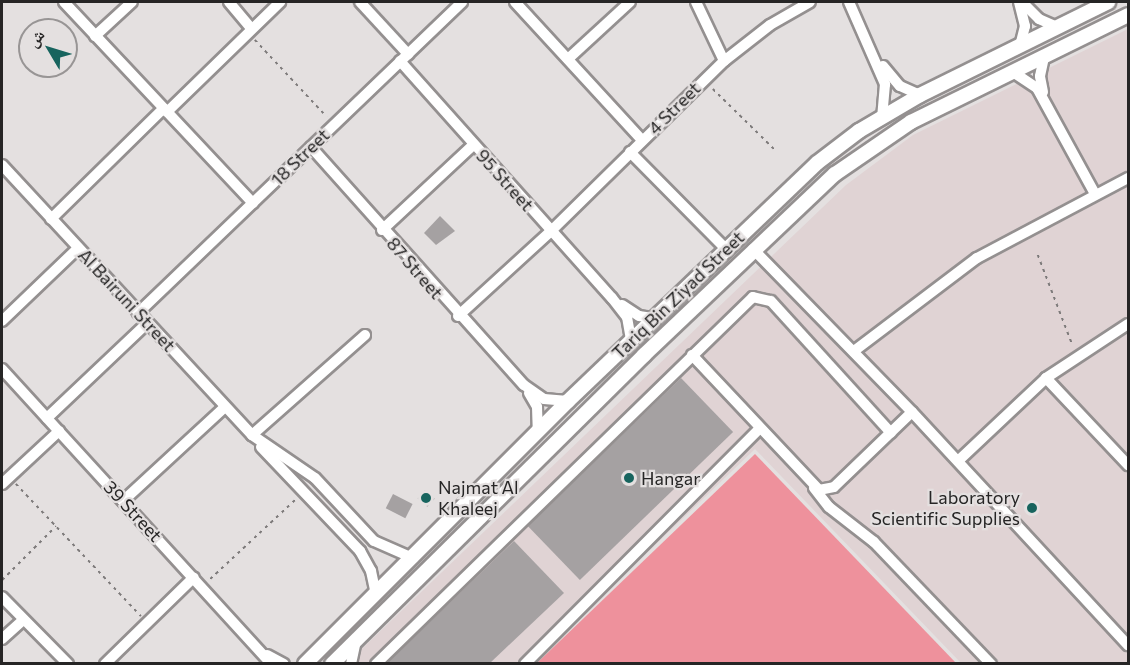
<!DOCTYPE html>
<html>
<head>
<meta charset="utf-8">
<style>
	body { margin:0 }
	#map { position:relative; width:1130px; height:665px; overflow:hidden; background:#e4e0e0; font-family:Commissioner,"Noto Naskh Arabic",sans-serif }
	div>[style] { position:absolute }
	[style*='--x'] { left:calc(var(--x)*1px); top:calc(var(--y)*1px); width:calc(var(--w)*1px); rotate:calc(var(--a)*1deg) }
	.built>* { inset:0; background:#e0d3d4 }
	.water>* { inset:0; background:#ee919c }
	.building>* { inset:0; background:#a5a1a2; transform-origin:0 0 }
	.path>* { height:1.5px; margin-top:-0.75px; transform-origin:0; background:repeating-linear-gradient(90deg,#7d7a7a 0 3px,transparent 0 7.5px) }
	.roads { filter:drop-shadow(2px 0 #949090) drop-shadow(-2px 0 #949090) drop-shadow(0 2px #949090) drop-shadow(0 -2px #949090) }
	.minor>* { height:10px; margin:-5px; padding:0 5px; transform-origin:5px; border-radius:5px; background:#fff }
	.major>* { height:14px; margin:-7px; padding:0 7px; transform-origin:7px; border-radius:7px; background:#fff }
	.dots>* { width:16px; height:16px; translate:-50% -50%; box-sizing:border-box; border:3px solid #e4e0e0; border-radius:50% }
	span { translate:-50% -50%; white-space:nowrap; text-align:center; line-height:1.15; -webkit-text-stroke:4.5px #e4e0e0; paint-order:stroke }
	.street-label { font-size:18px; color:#262525 }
	.poi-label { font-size:18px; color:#262525 }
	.left { translate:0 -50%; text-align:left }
	.right { translate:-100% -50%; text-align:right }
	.frame { position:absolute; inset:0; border:3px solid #262525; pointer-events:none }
	.north { position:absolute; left:18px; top:18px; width:60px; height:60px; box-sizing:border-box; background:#e4e0e0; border:2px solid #989595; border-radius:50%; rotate:308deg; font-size:16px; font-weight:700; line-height:24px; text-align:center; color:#262525 }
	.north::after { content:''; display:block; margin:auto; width:21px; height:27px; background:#17645e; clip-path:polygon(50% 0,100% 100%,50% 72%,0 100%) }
</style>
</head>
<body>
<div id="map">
	<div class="built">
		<div style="clip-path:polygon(1128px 29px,1128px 663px,961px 663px,755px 449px,532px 663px,346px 664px,846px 185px,913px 135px)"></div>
	</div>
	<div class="water">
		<div style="clip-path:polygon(755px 454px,956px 663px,537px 663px)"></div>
	</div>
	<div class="building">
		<div style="clip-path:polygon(440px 216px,455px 231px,436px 245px,424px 233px)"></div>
		<div style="left:681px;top:378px;width:75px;height:213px;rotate:46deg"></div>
		<div style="left:425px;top:490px;width:13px;height:11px;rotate:42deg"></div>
		<div style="left:393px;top:494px;width:22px;height:16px;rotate:27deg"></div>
		<div style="clip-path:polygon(514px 541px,564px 593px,490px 663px,387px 663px)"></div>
	</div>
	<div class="path">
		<div style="--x:255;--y:40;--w:105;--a:46.9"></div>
		<div style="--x:713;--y:89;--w:88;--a:44.5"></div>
		<div style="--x:1038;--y:255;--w:97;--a:69"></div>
		<div style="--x:16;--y:484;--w:182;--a:46.6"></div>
		<div style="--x:210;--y:579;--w:117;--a:-42.9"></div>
		<div style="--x:2;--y:580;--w:76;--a:-45"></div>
	</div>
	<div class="roads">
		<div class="minor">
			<div style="--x:64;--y:2;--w:276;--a:46.8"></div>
			<div style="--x:229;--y:2;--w:35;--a:50"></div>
			<div style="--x:360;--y:2;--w:71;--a:47.3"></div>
			<div style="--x:515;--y:2;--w:188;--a:47.4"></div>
			<div style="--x:696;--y:2;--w:65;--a:64.6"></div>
			<div style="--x:849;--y:2;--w:90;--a:66.3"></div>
			<div style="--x:885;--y:84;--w:33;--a:95"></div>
			<div style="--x:1019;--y:2;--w:25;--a:76"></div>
			<div style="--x:1025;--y:26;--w:21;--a:104"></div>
			<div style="--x:1023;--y:3;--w:23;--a:45"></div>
			<div style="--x:1039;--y:19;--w:20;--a:24"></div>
			<div style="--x:95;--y:36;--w:50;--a:-42.6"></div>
			<div style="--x:568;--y:59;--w:84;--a:-42.6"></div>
			<div style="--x:400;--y:61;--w:318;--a:48.2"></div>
			<div style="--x:612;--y:298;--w:24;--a:52"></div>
			<div style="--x:627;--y:317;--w:23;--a:80"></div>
			<div style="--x:883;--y:66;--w:26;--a:50"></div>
			<div style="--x:900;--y:86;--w:22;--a:24"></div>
			<div style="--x:1013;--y:72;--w:29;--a:34"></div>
			<div style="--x:1037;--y:88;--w:121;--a:61.3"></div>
			<div style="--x:1043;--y:92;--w:16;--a:-101"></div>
			<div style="--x:1040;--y:76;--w:19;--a:-78"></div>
			<div style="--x:167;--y:112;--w:158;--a:-44.2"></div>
			<div style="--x:311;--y:147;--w:319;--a:48.2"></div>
			<div style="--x:524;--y:385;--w:24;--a:35"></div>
			<div style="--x:544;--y:399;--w:24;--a:5"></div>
			<div style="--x:630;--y:152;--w:136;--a:45.3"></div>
			<div style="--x:2;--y:165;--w:368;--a:47.2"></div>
			<div style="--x:252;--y:435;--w:76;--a:34.3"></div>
			<div style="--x:315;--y:478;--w:86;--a:46.9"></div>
			<div style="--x:374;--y:541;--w:43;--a:23.6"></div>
			<div style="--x:51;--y:219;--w:158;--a:-44.5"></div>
			<div style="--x:382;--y:230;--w:125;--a:-43"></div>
			<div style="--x:753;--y:249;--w:228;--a:45.7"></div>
			<div style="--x:912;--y:412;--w:318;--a:47.2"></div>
			<div style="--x:622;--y:305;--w:20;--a:33"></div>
			<div style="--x:639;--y:316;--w:15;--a:8"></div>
			<div style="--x:138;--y:313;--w:449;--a:-43.8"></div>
			<div style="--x:458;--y:316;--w:126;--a:-42.4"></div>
			<div style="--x:551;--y:231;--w:243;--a:-44.5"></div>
			<div style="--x:724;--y:61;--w:58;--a:-38"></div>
			<div style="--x:770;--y:25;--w:46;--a:-29.9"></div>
			<div style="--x:2;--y:321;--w:105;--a:-43.8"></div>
			<div style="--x:854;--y:351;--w:154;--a:-37.1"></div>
			<div style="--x:977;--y:258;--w:171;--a:-27.9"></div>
			<div style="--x:692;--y:355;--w:185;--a:46.7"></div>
			<div style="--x:819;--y:490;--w:15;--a:-11"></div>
			<div style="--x:834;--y:487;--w:108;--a:-43.9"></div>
			<div style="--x:2;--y:369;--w:399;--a:47.6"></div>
			<div style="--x:1046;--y:378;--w:120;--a:46.7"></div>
			<div style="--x:529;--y:393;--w:16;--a:60"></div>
			<div style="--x:537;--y:407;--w:24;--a:88"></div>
			<div style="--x:47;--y:418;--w:138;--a:-43.5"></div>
			<div style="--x:252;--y:435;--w:151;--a:-41.5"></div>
			<div style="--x:261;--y:447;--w:144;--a:46.4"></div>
			<div style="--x:360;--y:551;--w:23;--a:61"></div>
			<div style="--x:371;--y:571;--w:24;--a:78"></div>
			<div style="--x:958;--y:461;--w:121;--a:-43.3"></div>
			<div style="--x:1046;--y:378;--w:98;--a:-33.4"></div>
			<div style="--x:2;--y:484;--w:78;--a:-42.9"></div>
			<div style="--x:814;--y:488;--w:24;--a:52"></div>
			<div style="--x:829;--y:507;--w:57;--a:37.9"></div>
			<div style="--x:874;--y:542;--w:169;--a:46.2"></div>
			<div style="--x:123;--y:501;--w:139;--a:-42.7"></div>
			<div style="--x:2;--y:597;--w:94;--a:45.4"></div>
			<div style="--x:2;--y:639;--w:28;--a:-42"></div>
			<div style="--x:267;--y:655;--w:19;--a:28"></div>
			<div style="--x:105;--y:664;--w:124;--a:-44.3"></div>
			<div style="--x:351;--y:664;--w:24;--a:-78"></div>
			<div style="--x:376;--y:664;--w:526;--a:-44.23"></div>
			<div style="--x:753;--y:297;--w:18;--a:13"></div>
			<div style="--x:771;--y:301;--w:178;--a:47.7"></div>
			<div style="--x:525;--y:664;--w:332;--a:-45.1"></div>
		</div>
		<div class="major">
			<div style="--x:305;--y:664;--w:372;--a:-45"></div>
			<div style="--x:568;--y:401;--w:344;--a:-43.7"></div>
			<div style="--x:817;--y:163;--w:53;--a:-37.3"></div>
			<div style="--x:859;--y:131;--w:71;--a:-30.5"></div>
			<div style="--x:920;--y:95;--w:210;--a:-26.3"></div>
			<div style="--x:332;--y:664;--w:439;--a:-44.7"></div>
			<div style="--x:644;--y:355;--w:263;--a:-43.5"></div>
			<div style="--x:835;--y:174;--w:92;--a:-34.4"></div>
			<div style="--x:911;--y:122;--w:242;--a:-26.2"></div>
		</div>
	</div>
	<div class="dots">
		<div style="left:629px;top:478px;background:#17645e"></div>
		<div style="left:426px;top:498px;background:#17645e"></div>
		<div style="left:1032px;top:508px;background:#17645e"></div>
	</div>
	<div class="street-label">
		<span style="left:674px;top:108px;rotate:-45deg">4 Street</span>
		<span style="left:300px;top:157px;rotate:-44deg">18 Street</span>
		<span style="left:505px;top:180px;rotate:48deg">95 Street</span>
		<span style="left:415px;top:268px;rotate:49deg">87 Street</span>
		<span style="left:678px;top:295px;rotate:-44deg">Tariq Bin Ziyad Street</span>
		<span style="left:127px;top:300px;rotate:47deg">Al Bairuni Street</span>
		<span style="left:133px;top:511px;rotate:47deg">39 Street</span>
	</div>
	<div class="poi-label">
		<span class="left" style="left:641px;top:478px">Hangar</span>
		<span class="left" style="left:438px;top:498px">Najmat Al<br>Khaleej</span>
		<span class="right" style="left:1020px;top:508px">Laboratory<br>Scientific Supplies</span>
	</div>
	<div class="frame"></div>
	<div class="north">ش</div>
</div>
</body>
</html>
